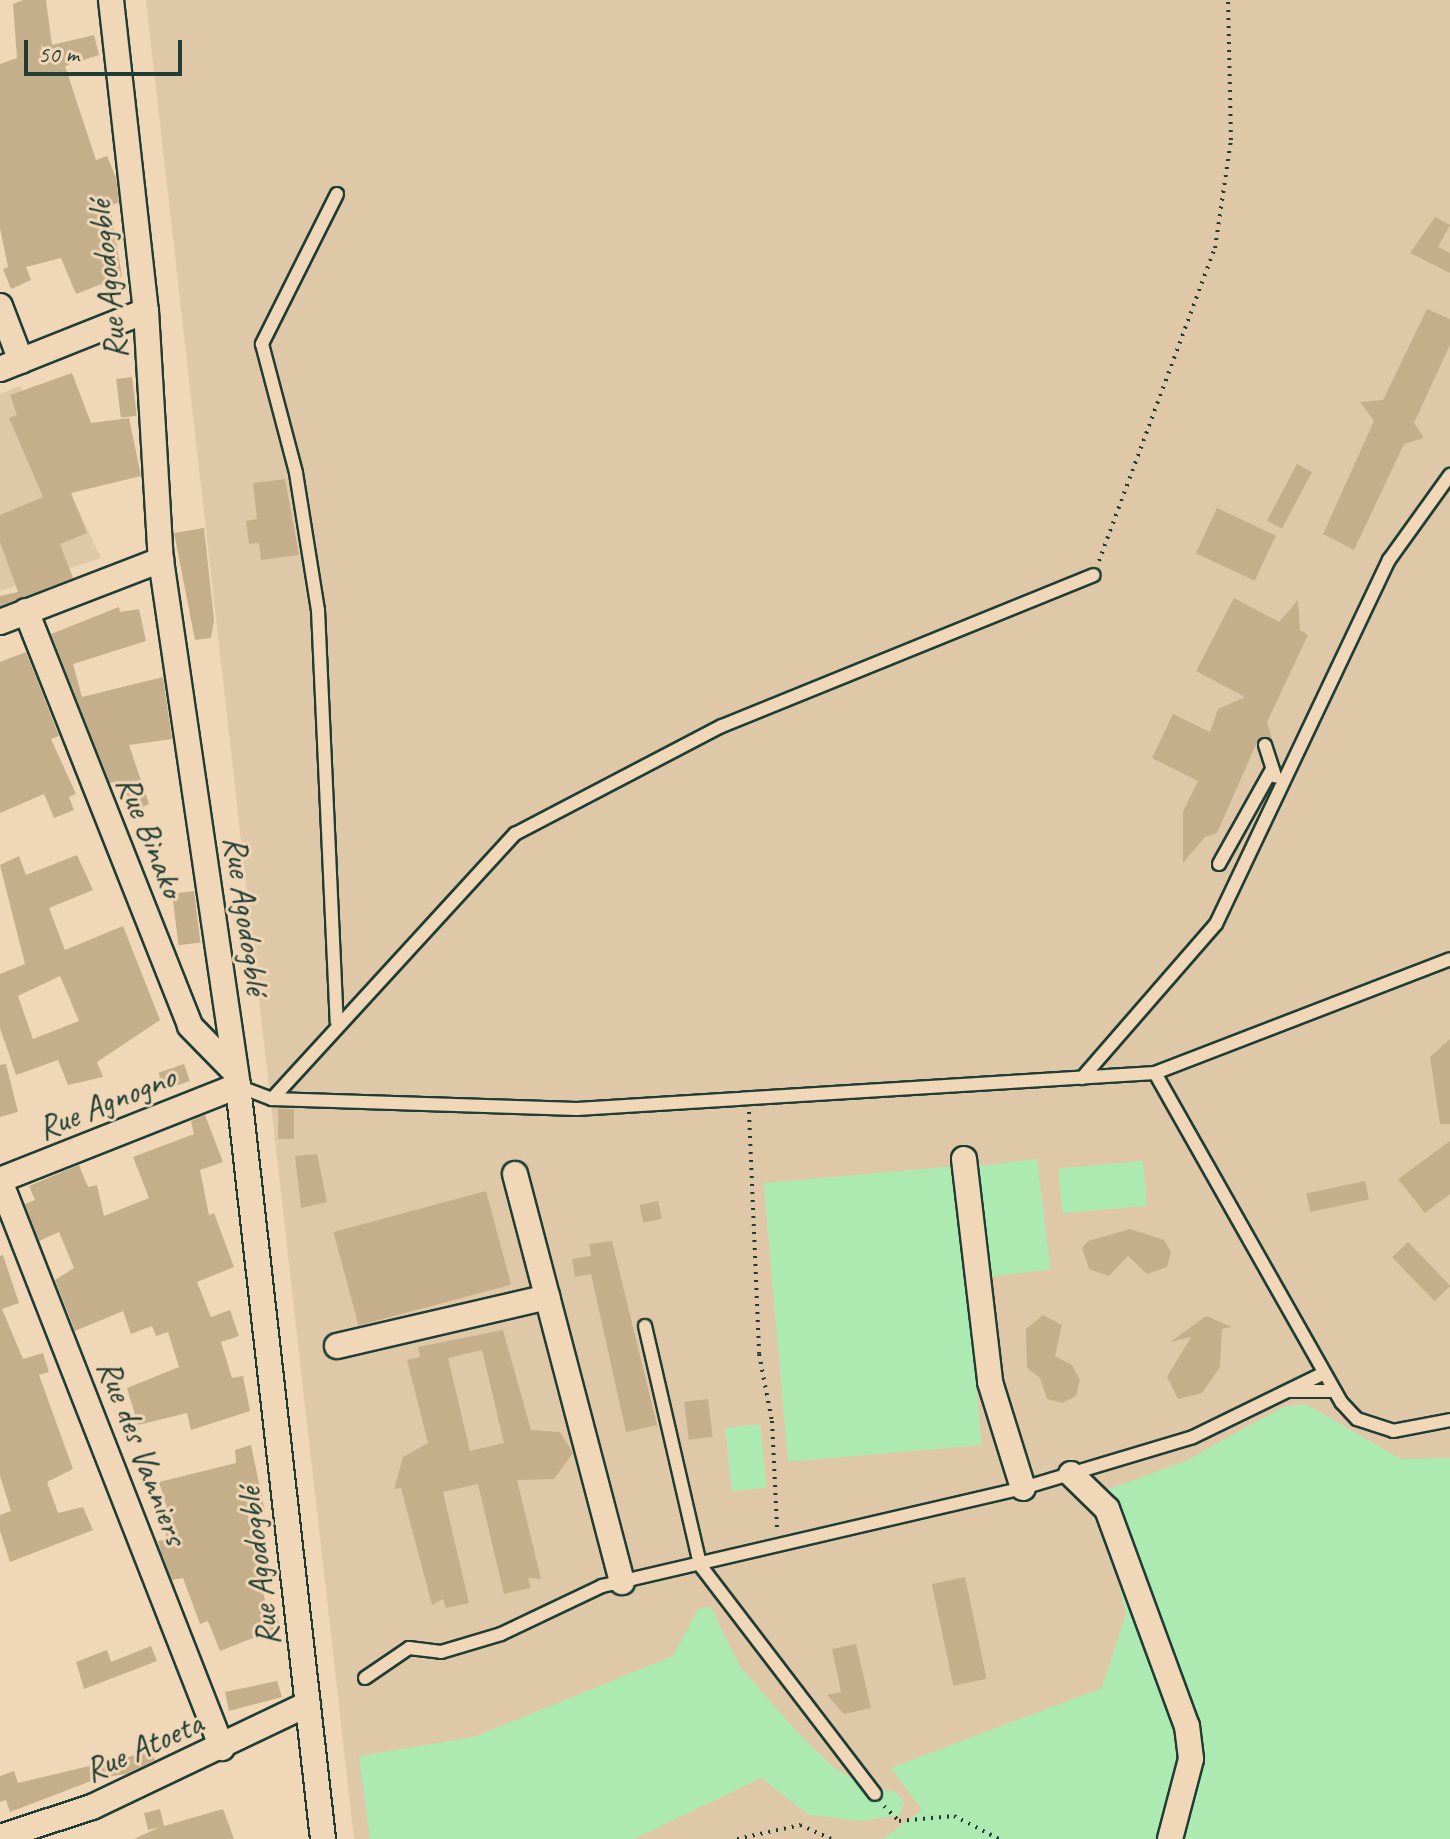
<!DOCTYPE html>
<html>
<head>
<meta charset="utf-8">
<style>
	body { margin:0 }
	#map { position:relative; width:1450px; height:1839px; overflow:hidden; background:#f0d7b7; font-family:Caveat,sans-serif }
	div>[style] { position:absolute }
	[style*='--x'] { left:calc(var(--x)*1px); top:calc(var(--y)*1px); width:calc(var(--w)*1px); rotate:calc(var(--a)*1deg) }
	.built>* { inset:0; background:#dfc8a8 }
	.green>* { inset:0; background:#aceab1; transform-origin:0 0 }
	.building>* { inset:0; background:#c5af8b; transform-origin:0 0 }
	.path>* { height:4px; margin-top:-2px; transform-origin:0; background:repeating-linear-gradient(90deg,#1f3d34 0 2px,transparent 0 8px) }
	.roads { filter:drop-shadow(2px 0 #1f3d34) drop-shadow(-2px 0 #1f3d34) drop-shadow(0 2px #1f3d34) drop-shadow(0 -2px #1f3d34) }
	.service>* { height:12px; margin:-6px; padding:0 6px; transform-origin:6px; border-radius:6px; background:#f0d7b7 }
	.minor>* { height:24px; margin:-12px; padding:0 12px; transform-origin:12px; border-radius:12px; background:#f0d7b7 }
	span { translate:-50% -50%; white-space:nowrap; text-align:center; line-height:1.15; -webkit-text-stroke:6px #f0d7b7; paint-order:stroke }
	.street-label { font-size:34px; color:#1f3d34 }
	.scale { position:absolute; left:24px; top:40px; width:158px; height:36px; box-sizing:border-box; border:4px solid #1f3d34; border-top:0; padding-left:10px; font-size:24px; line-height:28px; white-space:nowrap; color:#1f3d34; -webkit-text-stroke:6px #f0d7b7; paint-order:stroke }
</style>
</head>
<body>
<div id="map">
	<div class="built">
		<div style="clip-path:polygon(146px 0,1450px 0,1450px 1839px,354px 1839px)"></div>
		<div style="clip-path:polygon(20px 386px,101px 558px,0 591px,0 394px)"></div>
	</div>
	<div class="green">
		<div style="left:1037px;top:1159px;width:111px;height:62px;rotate:83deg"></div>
		<div style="left:1143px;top:1161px;width:45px;height:85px;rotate:85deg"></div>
		<div style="left:957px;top:1166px;width:280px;height:194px;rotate:85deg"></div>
		<div style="clip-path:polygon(1306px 1404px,1401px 1459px,1450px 1458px,1450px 1839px,883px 1839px,922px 1810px,891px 1768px,1102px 1688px,1126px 1614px,1098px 1493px,1186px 1461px,1283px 1407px)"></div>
		<div style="left:760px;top:1424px;width:64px;height:35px;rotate:84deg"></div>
		<div style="clip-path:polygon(711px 1607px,740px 1667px,797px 1732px,834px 1768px,866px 1786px,896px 1792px,904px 1803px,900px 1815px,861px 1821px,809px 1815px,761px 1778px,634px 1839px,370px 1839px,359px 1756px,474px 1737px,673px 1656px,698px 1609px)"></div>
	</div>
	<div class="building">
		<div style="clip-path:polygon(23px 0,46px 0,52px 45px,94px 35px,99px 55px,65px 66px,96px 160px,107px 156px,116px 178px,119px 202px,110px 206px,122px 276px,76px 294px,61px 258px,26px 267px,31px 280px,11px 289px,3px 269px,8px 267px,0 228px,0 64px,17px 58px,13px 4px)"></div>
		<div style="clip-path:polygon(1435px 217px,1450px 225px,1438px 247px,1450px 253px,1450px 273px,1410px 253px)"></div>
		<div style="clip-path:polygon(1427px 309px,1450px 319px,1450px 345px,1414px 423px,1424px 438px,1404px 444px,1354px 550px,1323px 534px,1374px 421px,1360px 402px,1383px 400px)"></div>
		<div style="clip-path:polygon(72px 373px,91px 423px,129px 418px,141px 476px,71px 493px,87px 533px,60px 544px,73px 578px,0 606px,0 596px,18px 592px,0 542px,0 515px,43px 497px,9px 418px,17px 415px,10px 395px)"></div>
		<div style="left:132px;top:377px;width:39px;height:16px;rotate:83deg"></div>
		<div style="left:1297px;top:464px;width:17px;height:64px;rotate:28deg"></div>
		<div style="clip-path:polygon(285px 479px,299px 555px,261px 560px,259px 543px,249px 544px,246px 521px,257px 519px,253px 483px)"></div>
		<div style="left:1217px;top:508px;width:65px;height:50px;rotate:25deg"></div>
		<div style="clip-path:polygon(204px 528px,214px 620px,211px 638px,195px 640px,174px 533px)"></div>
		<div style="clip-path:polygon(1234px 598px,1279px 622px,1298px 600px,1300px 630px,1308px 635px,1267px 722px,1272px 739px,1258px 740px,1217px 833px,1205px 837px,1183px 863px,1183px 812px,1198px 781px,1152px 758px,1173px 714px,1210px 732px,1218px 709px,1245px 697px,1196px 671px)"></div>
		<div style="clip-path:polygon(119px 607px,120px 612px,139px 609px,146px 641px,73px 664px,82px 697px,163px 677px,172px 739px,129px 745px,149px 804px,134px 811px,121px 781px,110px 783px,51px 634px)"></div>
		<div style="clip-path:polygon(26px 652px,59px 736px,51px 739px,76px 794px,69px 797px,74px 810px,54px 818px,44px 794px,0 813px,0 662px)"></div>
		<div style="clip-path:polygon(evenodd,77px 855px,93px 890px,49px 908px,65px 950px,123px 926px,160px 1020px,97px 1062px,103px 1077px,68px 1085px,58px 1060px,16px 1075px,0 1028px,0 974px,25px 964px,0 865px,19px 856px,26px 875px,77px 855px,60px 976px,79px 1021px,33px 1039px,18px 996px,60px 976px)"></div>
		<div style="left:194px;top:891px;width:52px;height:22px;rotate:83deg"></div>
		<div style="clip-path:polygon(1450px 1039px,1450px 1124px,1440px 1124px,1430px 1057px)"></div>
		<div style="clip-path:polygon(6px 1064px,18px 1112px,0 1117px,0 1065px)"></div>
		<div style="left:184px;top:1064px;width:18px;height:27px;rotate:71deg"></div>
		<div style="left:278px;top:1109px;width:16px;height:30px"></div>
		<div style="clip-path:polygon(205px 1115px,223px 1162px,200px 1170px,209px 1215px,214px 1213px,234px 1267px,197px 1282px,211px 1317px,230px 1310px,239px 1336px,221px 1342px,232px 1378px,243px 1376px,250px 1411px,191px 1430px,187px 1413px,138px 1425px,127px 1388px,179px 1367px,168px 1332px,156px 1336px,152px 1326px,131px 1334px,123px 1311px,75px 1331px,55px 1280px,74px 1268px,59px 1232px,39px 1241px,25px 1204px,35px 1200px,29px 1186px,79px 1165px,88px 1187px,97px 1185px,104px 1216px,149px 1198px,133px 1157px,194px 1134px,191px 1121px)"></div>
		<div style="clip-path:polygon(1450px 1141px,1450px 1194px,1425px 1213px,1398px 1179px)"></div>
		<div style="clip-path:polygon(317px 1154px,327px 1202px,301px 1208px,295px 1156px)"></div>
		<div style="left:1365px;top:1181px;width:19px;height:60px;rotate:78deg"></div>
		<div style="left:486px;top:1191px;width:97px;height:158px;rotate:75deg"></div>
		<div style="left:658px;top:1201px;width:18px;height:19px;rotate:77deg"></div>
		<div style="clip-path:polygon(1130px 1229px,1164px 1240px,1171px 1252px,1167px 1267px,1147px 1274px,1128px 1256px,1109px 1276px,1089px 1269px,1082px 1248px,1088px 1241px)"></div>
		<div style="clip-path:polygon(612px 1241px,657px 1425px,626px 1432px,591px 1274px,575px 1277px,572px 1259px,591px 1256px,589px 1244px)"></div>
		<div style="left:1408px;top:1242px;width:61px;height:22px;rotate:46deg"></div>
		<div style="clip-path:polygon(3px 1255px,19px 1303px,2px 1309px,23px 1359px,43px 1353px,49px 1372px,39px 1375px,73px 1469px,47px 1482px,58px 1513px,83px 1507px,93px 1530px,10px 1562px,0 1531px,0 1515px,11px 1511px,0 1476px,0 1256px)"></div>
		<div style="clip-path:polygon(1043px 1315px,1062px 1325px,1055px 1356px,1072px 1365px,1080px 1380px,1076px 1396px,1062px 1403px,1047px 1399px,1040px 1378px,1027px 1368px,1026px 1329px)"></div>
		<div style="clip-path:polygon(1206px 1316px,1232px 1327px,1222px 1329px,1220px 1367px,1202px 1393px,1178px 1399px,1167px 1377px,1191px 1337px,1170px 1342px)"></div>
		<div style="clip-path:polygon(evenodd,503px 1330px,531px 1430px,560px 1432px,573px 1453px,554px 1479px,517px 1480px,541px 1579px,528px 1578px,531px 1588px,504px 1594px,478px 1484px,443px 1492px,469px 1603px,446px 1608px,443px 1599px,432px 1605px,401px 1488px,394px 1489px,403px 1457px,428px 1443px,407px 1360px,420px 1357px,418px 1347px,503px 1330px,482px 1350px,504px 1443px,470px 1451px,448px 1358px,482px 1350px)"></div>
		<div style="left:708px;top:1399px;width:38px;height:24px;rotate:83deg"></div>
		<div style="clip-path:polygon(251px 1445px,265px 1512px,248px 1514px,266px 1606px,272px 1603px,281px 1627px,220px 1651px,208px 1621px,200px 1624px,183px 1578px,172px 1580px,161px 1552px,158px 1541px,167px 1539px,163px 1522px,171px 1521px,159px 1482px,236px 1463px,235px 1450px)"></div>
		<div style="left:965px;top:1577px;width:104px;height:34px;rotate:78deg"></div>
		<div style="clip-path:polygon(856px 1644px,871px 1708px,844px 1714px,827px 1695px,841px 1692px,832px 1649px)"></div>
		<div style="clip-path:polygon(151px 1646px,157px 1661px,84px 1689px,76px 1662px,107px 1650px,111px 1662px)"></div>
		<div style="clip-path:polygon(277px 1681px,282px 1697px,229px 1711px,225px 1692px)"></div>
		<div style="clip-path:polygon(152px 1751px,155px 1760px,126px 1774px,99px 1778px,10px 1812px,6px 1800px,0 1802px,0 1776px,14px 1771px,18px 1783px)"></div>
		<div style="clip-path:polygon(160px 1809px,164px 1826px,223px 1809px,234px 1839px,134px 1839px,160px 1827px,148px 1830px,144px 1813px)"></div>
	</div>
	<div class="path">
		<div style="--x:1099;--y:561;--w:334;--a:-69.7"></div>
		<div style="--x:1215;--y:248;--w:109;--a:-81.6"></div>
		<div style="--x:1231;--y:140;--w:140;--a:-91.2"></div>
		<div style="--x:749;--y:1112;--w:242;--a:87.6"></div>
		<div style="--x:759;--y:1354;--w:68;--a:79"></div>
		<div style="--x:772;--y:1421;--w:107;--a:87.3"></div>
		<div style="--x:884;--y:1806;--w:21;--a:45"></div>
		<div style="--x:899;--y:1821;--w:55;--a:-5.2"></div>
		<div style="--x:954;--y:1816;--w:51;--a:27.1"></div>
		<div style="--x:737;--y:1839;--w:65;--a:-12.5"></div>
		<div style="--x:800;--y:1825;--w:34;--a:24"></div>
	</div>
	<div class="roads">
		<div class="service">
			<div style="--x:337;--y:194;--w:168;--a:116.6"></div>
			<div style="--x:262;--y:344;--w:133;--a:75.2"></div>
			<div style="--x:296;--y:473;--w:139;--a:80.9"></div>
			<div style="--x:318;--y:610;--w:412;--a:87.4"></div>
			<div style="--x:1265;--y:745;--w:33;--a:72"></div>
			<div style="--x:1219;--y:864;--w:107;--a:-60.8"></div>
			<div style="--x:1155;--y:1073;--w:379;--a:60.5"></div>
			<div style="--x:1342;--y:1403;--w:22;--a:47"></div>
			<div style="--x:1357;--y:1419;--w:38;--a:18"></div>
			<div style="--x:1393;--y:1431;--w:58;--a:-10.9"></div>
			<div style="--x:1082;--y:1078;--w:204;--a:-49"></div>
			<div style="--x:1216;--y:924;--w:403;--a:-64.6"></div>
			<div style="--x:1389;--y:560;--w:105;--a:-54.3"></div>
			<div style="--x:238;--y:1086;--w:36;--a:21"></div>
			<div style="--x:272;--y:1099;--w:305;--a:1.9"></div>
			<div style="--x:577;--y:1109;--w:579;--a:-3.56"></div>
			<div style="--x:1155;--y:1073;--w:316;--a:-21.1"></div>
			<div style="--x:272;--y:1099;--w:360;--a:-47.5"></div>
			<div style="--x:515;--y:834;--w:233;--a:-27.6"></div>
			<div style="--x:722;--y:726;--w:401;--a:-22.1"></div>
			<div style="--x:645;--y:1326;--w:245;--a:77"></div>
			<div style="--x:700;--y:1565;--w:288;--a:52.6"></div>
			<div style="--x:1290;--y:1391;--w:42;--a:0"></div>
			<div style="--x:365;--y:1678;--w:53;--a:-34.3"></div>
			<div style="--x:409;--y:1648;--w:32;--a:7"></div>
			<div style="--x:441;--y:1652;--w:63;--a:-16.7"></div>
			<div style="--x:501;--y:1634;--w:112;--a:-25.4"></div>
			<div style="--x:602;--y:1586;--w:432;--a:-13.1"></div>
			<div style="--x:1023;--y:1488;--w:177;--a:-16.7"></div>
			<div style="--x:1193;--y:1437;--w:144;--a:-26"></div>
		</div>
		<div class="minor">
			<div style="--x:111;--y:0;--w:313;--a:83.6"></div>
			<div style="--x:146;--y:311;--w:249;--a:86.6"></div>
			<div style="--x:161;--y:560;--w:532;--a:81.67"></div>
			<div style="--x:238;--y:1086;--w:758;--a:83.56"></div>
			<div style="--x:0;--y:306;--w:59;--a:69.1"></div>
			<div style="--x:0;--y:369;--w:157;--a:-21.7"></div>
			<div style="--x:26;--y:611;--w:446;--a:68.4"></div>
			<div style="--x:190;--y:1026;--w:63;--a:45.6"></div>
			<div style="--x:0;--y:622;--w:173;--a:-21.1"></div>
			<div style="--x:964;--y:1159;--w:225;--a:83.3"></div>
			<div style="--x:990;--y:1382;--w:111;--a:72.7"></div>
			<div style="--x:515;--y:1174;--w:422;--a:75.3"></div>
			<div style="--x:0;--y:1180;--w:256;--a:-21.6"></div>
			<div style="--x:0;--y:1181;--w:609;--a:68.62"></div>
			<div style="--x:337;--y:1346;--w:216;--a:-13.1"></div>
			<div style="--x:1071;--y:1474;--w:50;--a:44.2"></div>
			<div style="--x:1107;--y:1509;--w:231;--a:69.8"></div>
			<div style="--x:1187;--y:1726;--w:33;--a:83"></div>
			<div style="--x:1191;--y:1759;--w:83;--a:104.7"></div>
			<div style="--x:0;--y:1837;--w:97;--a:-18.1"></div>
			<div style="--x:92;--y:1807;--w:239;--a:-25.5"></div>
		</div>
	</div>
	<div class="street-label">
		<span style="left:107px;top:280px;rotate:-96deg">Rue Agodogblé</span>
		<span style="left:151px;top:836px;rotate:68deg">Rue Binako</span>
		<span style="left:247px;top:915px;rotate:82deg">Rue Agodogblé</span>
		<span style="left:106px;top:1102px;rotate:-22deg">Rue Agnogno</span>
		<span style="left:143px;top:1452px;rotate:69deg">Rue des Vanniers</span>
		<span style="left:258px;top:1567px;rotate:-97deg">Rue Agodogblé</span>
		<span style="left:143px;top:1746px;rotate:-24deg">Rue Atoeta</span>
	</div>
	<div class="scale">50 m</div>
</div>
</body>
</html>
